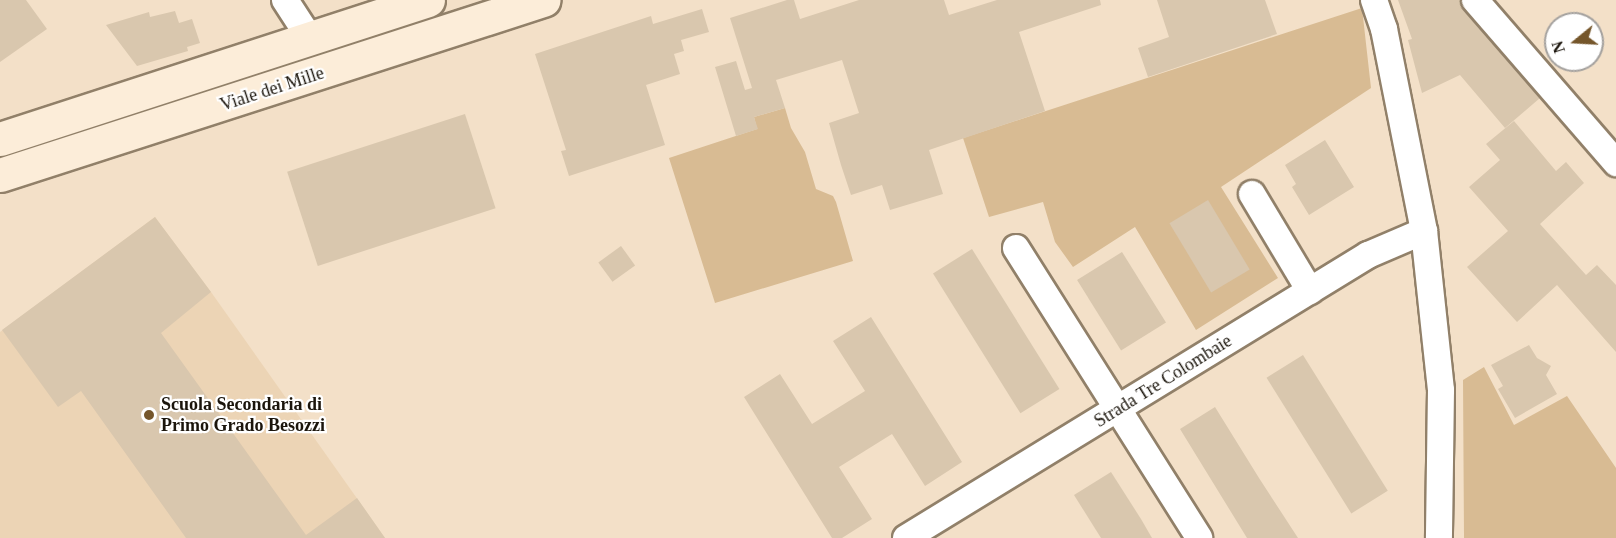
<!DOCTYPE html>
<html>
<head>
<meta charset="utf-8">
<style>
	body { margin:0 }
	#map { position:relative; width:1616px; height:538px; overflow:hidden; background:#f3e0c8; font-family:"Times New Roman",serif }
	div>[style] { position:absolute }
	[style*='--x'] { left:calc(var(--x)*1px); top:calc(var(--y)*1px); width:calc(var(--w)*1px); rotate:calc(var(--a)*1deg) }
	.built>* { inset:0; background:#ecd4b5 }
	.green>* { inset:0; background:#d8bb93 }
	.building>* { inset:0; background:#d9c7ae; transform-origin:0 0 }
	.roads { filter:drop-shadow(2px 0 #918069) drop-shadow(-2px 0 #918069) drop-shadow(0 2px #918069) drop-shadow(0 -2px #918069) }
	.minor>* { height:26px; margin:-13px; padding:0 13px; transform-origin:13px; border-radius:13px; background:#fff }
	.secondary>* { height:33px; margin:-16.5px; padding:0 16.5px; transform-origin:16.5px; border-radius:16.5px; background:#fcedd9 }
	.dots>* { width:16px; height:16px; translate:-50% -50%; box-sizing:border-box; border:3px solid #fff; border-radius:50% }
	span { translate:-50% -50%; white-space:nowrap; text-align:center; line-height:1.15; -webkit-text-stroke:4.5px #fff; paint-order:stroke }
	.street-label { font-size:18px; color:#1b150c }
	.poi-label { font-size:18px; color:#1b150c; font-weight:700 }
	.left { translate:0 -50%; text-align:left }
	.north { position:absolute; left:1544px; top:12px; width:60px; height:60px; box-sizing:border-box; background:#fff; border:2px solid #a4a19e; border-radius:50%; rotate:252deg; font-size:16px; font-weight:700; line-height:24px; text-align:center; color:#1b150c }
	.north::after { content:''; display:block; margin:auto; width:21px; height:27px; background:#75562b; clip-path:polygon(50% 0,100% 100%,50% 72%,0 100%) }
</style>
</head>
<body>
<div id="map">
	<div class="built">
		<div style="clip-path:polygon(155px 217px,211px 292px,385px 538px,0 538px,0 332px)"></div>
	</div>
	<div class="green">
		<div style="clip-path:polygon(1362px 8px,1371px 88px,1221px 187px,1278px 278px,1196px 330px,1135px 227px,1073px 267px,1055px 242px,1043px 202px,989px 217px,963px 138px)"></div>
		<div style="clip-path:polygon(785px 108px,791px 128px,805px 152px,816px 189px,833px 196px,836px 202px,853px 261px,715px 303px,669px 158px,757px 129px,754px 117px)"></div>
		<div style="clip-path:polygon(1484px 367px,1514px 425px,1567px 396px,1616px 468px,1616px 538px,1464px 538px,1463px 380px)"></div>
	</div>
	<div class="building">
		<div style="clip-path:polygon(0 0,26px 0,47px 29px,0 62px)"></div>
		<div style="clip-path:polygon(787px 0,794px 0,800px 19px,859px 0,944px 0,949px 15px,997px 0,1100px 0,1101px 5px,1019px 32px,1045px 111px,929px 150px,943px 194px,890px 210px,882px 185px,851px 195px,841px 165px,829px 123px,859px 113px,842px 60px,776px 80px,785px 108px,754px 117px,758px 129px,736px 136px,715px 67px,736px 61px,745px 90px,752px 88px,730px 18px)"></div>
		<div style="clip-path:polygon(1157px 0,1265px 0,1277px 34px,1148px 77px,1138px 48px,1169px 37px)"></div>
		<div style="clip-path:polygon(1398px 0,1460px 0,1464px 10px,1540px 98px,1505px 128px,1460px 75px,1422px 93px,1408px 40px,1412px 39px)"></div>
		<div style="clip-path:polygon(702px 9px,709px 32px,681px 40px,684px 51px,674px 54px,680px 74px,646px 85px,665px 145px,569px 176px,561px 151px,566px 150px,535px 54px,651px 16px,653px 24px)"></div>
		<div style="clip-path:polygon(175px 11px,179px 23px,192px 19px,200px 43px,187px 47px,188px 51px,137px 66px,106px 25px,149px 12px,150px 17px)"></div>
		<div style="left:465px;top:114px;width:99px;height:187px;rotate:72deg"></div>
		<div style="clip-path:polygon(1514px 121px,1556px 171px,1566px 162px,1584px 183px,1540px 224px,1586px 275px,1597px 265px,1616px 285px,1616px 352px,1557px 285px,1517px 322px,1467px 267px,1508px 231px,1469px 187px,1500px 160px,1486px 144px)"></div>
		<div style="clip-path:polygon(1325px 140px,1354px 187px,1309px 215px,1292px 187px,1296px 184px,1285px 165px)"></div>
		<div style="left:1208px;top:200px;width:81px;height:45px;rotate:59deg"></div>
		<div style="clip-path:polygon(155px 217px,211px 292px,161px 333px,306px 535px,357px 498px,385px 538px,186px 538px,81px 391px,58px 407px,2px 330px)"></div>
		<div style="left:621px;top:246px;width:24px;height:28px;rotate:54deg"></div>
		<div style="left:972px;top:249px;width:165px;height:46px;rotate:58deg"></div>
		<div style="left:1122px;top:252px;width:83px;height:53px;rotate:58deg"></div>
		<div style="clip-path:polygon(871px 317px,962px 462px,925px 486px,892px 434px,839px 467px,872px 519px,842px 538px,832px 538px,744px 397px,780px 374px,812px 424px,865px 391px,833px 341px)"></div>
		<div style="clip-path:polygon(1529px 345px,1537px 358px,1551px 366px,1546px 375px,1557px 394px,1515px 418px,1498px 389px,1503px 386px,1491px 365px)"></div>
		<div style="left:1303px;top:355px;width:160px;height:43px;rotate:58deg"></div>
		<div style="clip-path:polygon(1215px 407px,1259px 478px,1298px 538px,1247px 538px,1180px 429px)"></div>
		<div style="clip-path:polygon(1111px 472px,1141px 519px,1152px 538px,1101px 538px,1074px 495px)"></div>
	</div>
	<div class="roads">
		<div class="minor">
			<div style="--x:285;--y:0;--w:44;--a:57"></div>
			<div style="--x:1374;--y:0;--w:31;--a:71"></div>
			<div style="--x:1384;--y:29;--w:206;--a:78.8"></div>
			<div style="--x:1424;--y:231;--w:160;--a:83.9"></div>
			<div style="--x:1441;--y:390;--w:148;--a:90.8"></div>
			<div style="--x:1475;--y:0;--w:216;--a:49.1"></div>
			<div style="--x:1252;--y:194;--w:113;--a:59.1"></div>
			<div style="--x:1016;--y:248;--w:343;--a:57.7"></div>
			<div style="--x:906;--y:538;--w:542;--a:-31.49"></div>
			<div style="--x:1368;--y:255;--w:61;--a:-23.2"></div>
		</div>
		<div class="secondary">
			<div style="--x:0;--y:139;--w:450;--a:-18"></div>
			<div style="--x:0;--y:175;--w:571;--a:-17.86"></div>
		</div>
	</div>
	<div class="dots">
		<div style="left:149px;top:415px;background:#75562b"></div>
	</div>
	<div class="street-label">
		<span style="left:272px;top:89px;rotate:-18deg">Viale dei Mille</span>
		<span style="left:1163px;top:381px;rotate:-32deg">Strada Tre Colombaie</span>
	</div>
	<div class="poi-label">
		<span class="left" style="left:161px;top:415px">Scuola Secondaria di<br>Primo Grado Besozzi</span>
	</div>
	<div class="north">N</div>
</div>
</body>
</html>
